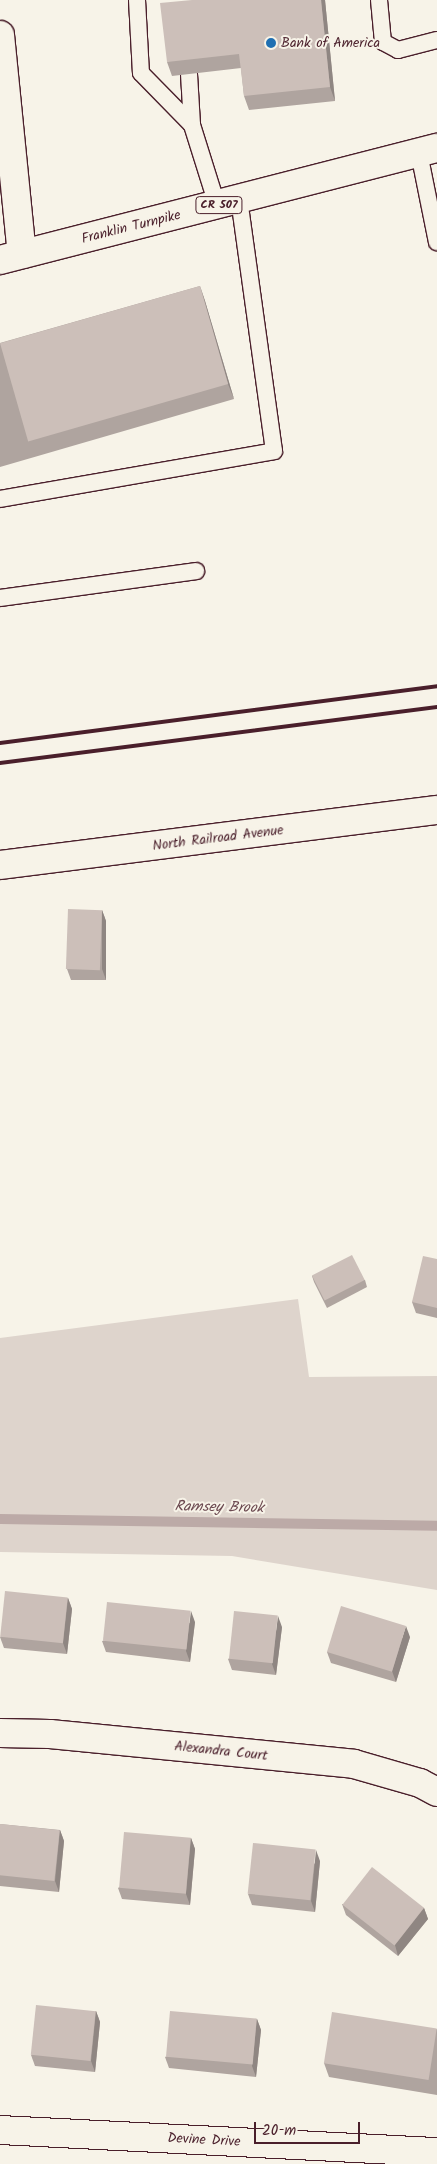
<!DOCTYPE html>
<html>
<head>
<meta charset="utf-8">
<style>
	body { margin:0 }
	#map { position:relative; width:437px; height:2164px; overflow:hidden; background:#f7f3e8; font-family:Kalam,sans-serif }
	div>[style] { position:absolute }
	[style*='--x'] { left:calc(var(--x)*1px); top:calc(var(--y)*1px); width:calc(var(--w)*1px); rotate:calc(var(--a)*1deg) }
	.green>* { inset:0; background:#ded4cc }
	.stream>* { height:10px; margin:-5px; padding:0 5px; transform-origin:5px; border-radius:5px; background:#bcaaa7 }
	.roads { filter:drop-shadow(1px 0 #4a1f2b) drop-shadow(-1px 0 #4a1f2b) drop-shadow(0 1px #4a1f2b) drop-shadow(0 -1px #4a1f2b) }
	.lane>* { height:16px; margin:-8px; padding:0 8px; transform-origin:8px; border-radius:8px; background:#f7f3e8 }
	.street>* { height:28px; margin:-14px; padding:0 14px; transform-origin:14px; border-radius:14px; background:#f7f3e8 }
	.primary>* { height:28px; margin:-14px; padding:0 14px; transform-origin:14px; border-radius:14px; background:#f7f3e8 }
	.rail>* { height:4px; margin:-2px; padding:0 2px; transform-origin:2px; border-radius:2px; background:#4a1f2b }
	.wall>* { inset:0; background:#afa49f }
	.shaded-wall>* { inset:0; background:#8f8682 }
	.building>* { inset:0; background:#ccbfb9; transform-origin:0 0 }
	.dots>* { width:14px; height:14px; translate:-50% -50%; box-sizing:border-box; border:2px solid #f7f3e8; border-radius:50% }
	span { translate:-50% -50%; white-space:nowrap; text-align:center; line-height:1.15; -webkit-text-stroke:4px #f7f3e8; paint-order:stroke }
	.shield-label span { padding:1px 4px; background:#f7f3e8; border:1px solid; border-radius:4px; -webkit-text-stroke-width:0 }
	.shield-label { font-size:12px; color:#4a1f2b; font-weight:700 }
	.poi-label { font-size:14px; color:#4a1f2b }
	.left { translate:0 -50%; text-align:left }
	.street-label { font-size:14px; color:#4a1f2b }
	.water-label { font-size:15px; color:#6c4950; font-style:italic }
	.scale { position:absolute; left:254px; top:2122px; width:106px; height:22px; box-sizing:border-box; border:2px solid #4a1f2b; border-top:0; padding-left:6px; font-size:15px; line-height:18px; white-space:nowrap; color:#4a1f2b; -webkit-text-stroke:4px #f7f3e8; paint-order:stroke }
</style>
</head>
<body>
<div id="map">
	<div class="green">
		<div style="clip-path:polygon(298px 1299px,309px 1377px,437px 1376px,437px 1590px,232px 1556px,0 1552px,0 1338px)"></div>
	</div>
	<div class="stream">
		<div style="--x:0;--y:1519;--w:437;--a:0.9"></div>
	</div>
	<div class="roads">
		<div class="lane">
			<div style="--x:137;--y:0;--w:73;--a:86.9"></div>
			<div style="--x:141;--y:73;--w:73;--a:45.6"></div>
			<div style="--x:192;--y:125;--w:84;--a:72.6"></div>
			<div style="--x:379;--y:0;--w:42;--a:84.6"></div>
			<div style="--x:383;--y:42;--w:17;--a:28"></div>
			<div style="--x:398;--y:50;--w:40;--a:-14.4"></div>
			<div style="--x:189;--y:74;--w:51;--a:86.6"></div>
			<div style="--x:419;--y:153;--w:91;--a:78.6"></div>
			<div style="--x:0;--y:499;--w:278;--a:-9.9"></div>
			<div style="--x:274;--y:451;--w:253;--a:-97.9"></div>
			<div style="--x:0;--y:598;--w:198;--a:-7.8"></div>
		</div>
		<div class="street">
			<div style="--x:0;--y:35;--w:220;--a:84.3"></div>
			<div style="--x:0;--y:865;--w:440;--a:-7.2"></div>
			<div style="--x:0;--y:1733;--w:50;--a:1.1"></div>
			<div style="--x:50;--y:1734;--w:305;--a:5.6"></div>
			<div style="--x:354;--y:1764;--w:69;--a:16.1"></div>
			<div style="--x:420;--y:1783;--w:19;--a:28"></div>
			<div style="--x:0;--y:2130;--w:438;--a:2.9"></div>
		</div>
		<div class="primary">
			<div style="--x:0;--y:260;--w:451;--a:-14.4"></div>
		</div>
	</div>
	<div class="rail">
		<div style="--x:0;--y:743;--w:441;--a:-7.4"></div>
		<div style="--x:0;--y:763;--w:441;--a:-7.3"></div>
	</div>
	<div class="wall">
		<div style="clip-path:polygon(325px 0,335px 101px,249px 110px,244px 96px,241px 68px,172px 76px,167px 62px)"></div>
		<div style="clip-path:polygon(200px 286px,205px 301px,234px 399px,0 467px,0 343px)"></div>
		<div style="clip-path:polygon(102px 910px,106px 921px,106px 980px,71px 980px,67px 969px)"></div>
		<div style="clip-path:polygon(437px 1259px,437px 1318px,416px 1313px,412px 1302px)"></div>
		<div style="clip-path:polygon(312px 1276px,365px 1280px,367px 1287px,327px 1308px,314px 1282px)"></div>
		<div style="clip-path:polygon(68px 1598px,72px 1609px,67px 1654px,4px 1648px,0 1637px)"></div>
		<div style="clip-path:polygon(195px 1622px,190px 1662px,106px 1652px,102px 1641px)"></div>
		<div style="clip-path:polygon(282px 1627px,276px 1675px,232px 1670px,228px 1659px)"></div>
		<div style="clip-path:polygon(410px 1637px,396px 1682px,331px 1663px,327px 1652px)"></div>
		<div style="clip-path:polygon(0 1824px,60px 1830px,64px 1841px,59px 1892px,0 1886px)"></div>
		<div style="clip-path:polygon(191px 1838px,195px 1849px,190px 1905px,122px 1899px,118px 1888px)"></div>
		<div style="clip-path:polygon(320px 1861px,315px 1912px,252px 1905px,248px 1894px)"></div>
		<div style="clip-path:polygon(342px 1904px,424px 1908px,428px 1919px,398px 1956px,346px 1915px)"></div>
		<div style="clip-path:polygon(96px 2011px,100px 2022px,95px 2072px,35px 2066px,31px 2055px)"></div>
		<div style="clip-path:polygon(257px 2019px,261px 2030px,256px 2077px,169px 2068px,165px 2057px)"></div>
		<div style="clip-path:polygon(437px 2029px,437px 2095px,329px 2077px,324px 2063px)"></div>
	</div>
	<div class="shaded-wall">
		<div style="clip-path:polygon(321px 0,325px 0,335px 101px,330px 87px)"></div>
		<div style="clip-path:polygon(200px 286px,205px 301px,234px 399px,228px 384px)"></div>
		<div style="clip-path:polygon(102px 910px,106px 921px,106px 980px,102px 969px)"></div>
		<div style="clip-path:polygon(68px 1598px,72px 1609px,67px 1654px,63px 1643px)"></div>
		<div style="clip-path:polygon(191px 1611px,195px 1622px,190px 1662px,186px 1651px)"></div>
		<div style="clip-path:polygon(278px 1616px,282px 1627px,276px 1675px,272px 1664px)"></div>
		<div style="clip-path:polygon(406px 1626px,410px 1637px,396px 1682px,392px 1671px)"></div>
		<div style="clip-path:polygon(60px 1830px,64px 1841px,59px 1892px,55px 1881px)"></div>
		<div style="clip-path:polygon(191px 1838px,195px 1849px,190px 1905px,186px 1894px)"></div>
		<div style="clip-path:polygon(316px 1850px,320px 1861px,315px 1912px,311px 1901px)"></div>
		<div style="clip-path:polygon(424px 1908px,428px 1919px,398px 1956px,395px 1945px)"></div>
		<div style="clip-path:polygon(96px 2011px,100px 2022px,95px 2072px,91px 2061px)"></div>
		<div style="clip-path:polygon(257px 2019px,261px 2030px,256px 2077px,252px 2066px)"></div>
	</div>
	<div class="building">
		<div style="clip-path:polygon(192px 0,321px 0,330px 87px,244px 96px,239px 54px,167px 62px,160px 3px)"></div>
		<div style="left:200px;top:286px;width:102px;height:208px;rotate:74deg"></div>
		<div style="left:68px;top:909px;width:34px;height:60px;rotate:2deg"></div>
		<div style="left:352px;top:1255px;width:28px;height:45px;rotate:63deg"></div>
		<div style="clip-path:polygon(423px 1256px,437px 1259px,437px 1308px,412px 1302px)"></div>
		<div style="left:5px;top:1591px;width:63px;height:46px;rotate:6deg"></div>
		<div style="left:107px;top:1602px;width:84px;height:39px;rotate:6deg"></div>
		<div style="left:341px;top:1606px;width:68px;height:48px;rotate:17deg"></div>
		<div style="left:234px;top:1611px;width:44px;height:48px;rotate:6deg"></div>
		<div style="left:0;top:1824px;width:60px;height:51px;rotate:6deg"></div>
		<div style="left:124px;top:1832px;width:67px;height:56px;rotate:5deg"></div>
		<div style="left:253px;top:1843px;width:63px;height:51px;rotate:6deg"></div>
		<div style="left:372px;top:1867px;width:66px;height:48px;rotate:38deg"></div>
		<div style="left:36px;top:2005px;width:60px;height:50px;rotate:6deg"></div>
		<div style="left:170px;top:2011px;width:87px;height:46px;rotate:5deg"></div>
		<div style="left:332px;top:2012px;width:106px;height:52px;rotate:9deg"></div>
	</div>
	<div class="dots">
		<div style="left:271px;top:43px;background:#1f6fb2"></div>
	</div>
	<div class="shield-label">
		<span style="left:219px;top:205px">CR 507</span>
	</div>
	<div class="poi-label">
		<span class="left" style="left:281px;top:43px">Bank of America</span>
	</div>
	<div class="street-label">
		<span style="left:131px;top:227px;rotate:-14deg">Franklin Turnpike</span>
		<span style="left:218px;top:838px;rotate:-7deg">North Railroad Avenue</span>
		<span style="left:221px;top:1751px;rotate:6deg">Alexandra Court</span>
		<span style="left:204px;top:2140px;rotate:3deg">Devine Drive</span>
	</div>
	<div class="water-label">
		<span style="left:219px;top:1508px;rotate:1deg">Ramsey Brook</span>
	</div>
	<div class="scale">20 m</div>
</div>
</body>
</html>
